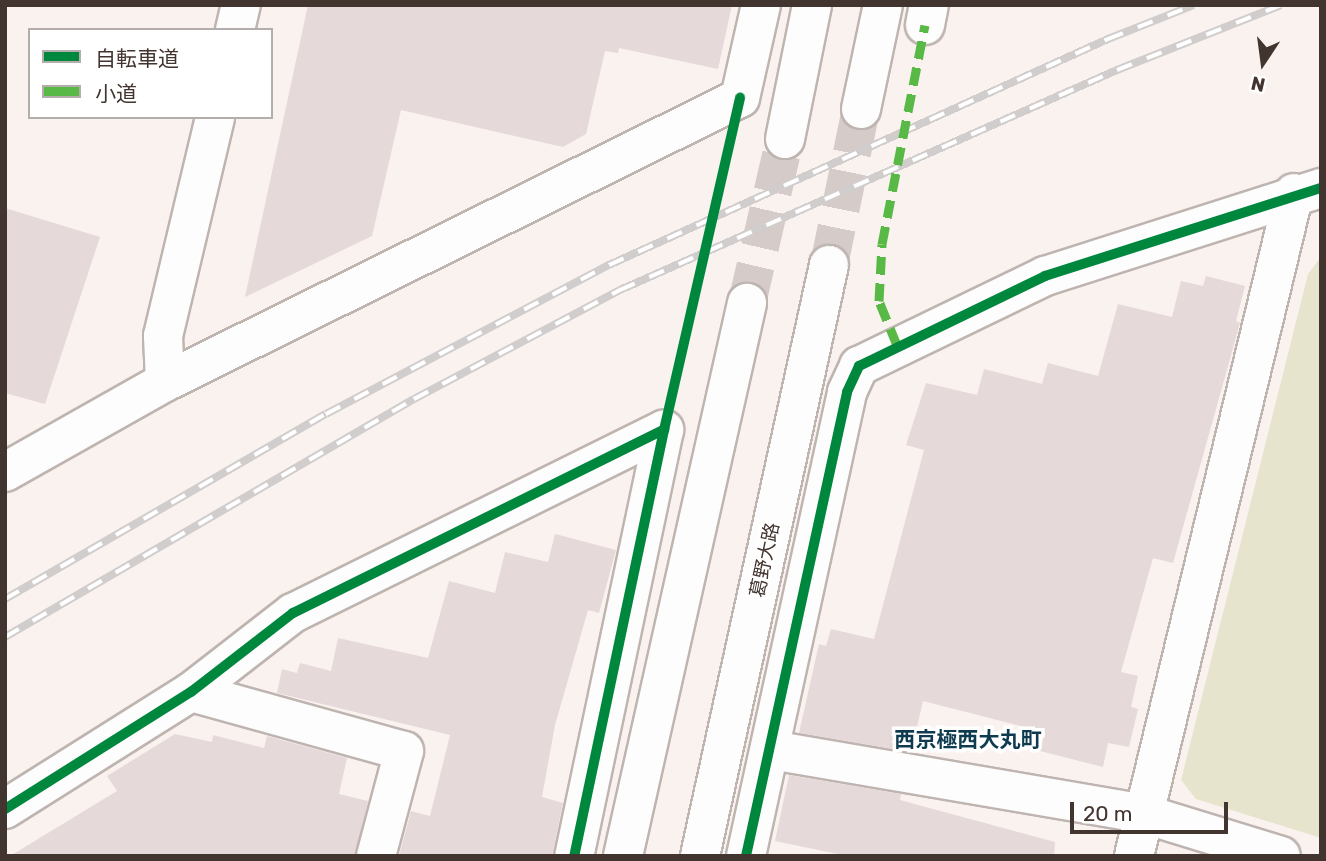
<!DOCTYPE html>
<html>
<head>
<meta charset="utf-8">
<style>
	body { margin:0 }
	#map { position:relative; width:1326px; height:861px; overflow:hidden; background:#faf2ef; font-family:Rubik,"Noto Sans JP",sans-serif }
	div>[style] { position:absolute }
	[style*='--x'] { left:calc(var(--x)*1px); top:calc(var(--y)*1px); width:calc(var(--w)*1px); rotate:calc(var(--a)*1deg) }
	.green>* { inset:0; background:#e7e4cd }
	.building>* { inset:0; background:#e6d9d9 }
	.secondary-tunnel>* { height:38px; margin-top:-19px; transform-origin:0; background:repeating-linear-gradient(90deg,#d5ccc9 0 38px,transparent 0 57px) }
	.roads { filter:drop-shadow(2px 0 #beb4b0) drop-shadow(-2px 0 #beb4b0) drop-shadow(0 2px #beb4b0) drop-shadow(0 -2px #beb4b0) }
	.street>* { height:38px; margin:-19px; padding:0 19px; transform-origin:19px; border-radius:19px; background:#fefdfd }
	.secondary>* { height:38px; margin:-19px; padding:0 19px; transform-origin:19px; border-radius:19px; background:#fefdfd }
	.rail>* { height:8px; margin-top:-4px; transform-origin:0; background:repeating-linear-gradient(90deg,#fff 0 16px,#d0cdcc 0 32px); box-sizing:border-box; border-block:2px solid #d0cdcc }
	.quiet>* { height:9px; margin-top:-4.5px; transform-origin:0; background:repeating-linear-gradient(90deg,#58b947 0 18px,transparent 0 27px) }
	.cycleway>* { height:10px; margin:-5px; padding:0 5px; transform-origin:5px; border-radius:5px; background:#00873e }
	span { translate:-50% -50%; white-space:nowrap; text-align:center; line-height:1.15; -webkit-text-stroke:7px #fff; paint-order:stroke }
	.street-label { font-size:19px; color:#42342f }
	.neighbourhood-label { font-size:21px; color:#0e3b50; font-weight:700 }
	.frame { position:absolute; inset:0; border:7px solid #42342f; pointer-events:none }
	.legend { position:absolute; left:28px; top:28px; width:245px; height:91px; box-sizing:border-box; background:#fff; border:2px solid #b3aeac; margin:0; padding:9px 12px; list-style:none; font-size:21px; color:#42342f }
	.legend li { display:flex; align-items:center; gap:14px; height:35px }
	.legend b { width:35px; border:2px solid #b3aeac }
	.north { position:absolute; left:1228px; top:28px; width:70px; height:70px; -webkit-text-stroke:5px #fff; paint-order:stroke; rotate:193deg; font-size:19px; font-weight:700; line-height:28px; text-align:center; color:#42342f }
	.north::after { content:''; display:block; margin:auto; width:24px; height:32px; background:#42342f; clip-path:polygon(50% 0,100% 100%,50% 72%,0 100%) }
	.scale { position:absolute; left:1070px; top:802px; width:158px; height:32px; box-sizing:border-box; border:4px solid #42342f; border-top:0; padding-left:9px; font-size:21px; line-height:24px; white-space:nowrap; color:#42342f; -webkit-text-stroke:5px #fff; paint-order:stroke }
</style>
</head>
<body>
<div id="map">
	<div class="green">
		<div style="clip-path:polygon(1321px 257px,1321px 838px,1196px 799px,1181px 780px,1308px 274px)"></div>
	</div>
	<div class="building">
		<div style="clip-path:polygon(308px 5px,732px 5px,718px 69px,619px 48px,618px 53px,605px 51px,586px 134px,563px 147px,401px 110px,372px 236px,245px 297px)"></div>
		<div style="clip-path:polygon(5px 208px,100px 237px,45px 404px,5px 393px)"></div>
		<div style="clip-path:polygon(1206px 276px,1245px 286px,1236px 321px,1240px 323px,1173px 563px,1153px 558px,1121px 672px,1138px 676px,1131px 707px,1138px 709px,1129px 747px,1108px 743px,1103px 767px,1040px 751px,1045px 732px,923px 701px,911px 752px,799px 733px,819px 644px,826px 646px,831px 629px,874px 639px,924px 450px,906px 445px,926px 383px,977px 395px,984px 369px,1042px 384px,1048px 363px,1098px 376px,1118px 304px,1172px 317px,1181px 281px,1203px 286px)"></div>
		<div style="clip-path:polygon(555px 534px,616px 550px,599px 613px,588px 610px,555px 725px,542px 797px,563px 803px,552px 856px,399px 856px,411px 811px,430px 816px,450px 735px,277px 693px,282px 669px,297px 673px,300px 663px,331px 671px,338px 638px,428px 658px,449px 581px,495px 593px,505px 552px,548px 562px)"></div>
		<div style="clip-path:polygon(175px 734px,212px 742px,213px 735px,264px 748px,267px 736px,347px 758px,339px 794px,368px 801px,355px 856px,10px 856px,117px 791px,107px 776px)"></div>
		<div style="clip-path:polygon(789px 775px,901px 794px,900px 800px,1055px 842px,1054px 856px,847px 856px,775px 841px)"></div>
	</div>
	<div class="secondary-tunnel">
		<div style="--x:829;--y:265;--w:159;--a:-78.4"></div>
		<div style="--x:747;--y:303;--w:168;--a:-77"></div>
	</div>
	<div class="roads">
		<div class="street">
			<div style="--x:925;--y:25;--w:20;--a:-79"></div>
			<div style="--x:235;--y:30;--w:26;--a:-77"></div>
			<div style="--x:165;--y:382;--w:46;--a:-92.5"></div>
			<div style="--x:163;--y:336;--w:225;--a:-76.6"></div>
			<div style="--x:5;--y:472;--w:184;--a:-29.4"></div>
			<div style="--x:165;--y:382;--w:641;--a:-26.29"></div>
			<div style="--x:740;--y:98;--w:95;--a:-77.3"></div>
			<div style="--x:191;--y:692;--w:221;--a:15.5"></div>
			<div style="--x:404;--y:751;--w:109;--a:104.9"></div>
			<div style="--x:771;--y:750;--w:378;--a:9.7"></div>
			<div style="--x:1144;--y:814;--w:143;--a:17"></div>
			<div style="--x:5;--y:809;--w:220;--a:-32.2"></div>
			<div style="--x:191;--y:692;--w:129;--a:-37.8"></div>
			<div style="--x:293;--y:613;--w:414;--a:-26.3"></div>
			<div style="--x:664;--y:430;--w:435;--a:101.9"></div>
			<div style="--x:746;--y:856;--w:475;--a:-77.7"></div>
			<div style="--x:847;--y:392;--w:29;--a:-65"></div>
			<div style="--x:859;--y:366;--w:207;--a:-25.8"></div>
			<div style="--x:1045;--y:276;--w:290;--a:-17.7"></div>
			<div style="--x:1134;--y:856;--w:682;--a:-76.43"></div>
		</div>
		<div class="secondary">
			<div style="--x:861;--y:109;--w:106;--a:-78.1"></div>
			<div style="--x:785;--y:139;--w:137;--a:-78.6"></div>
			<div style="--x:623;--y:856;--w:567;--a:-77.36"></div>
			<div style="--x:700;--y:856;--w:605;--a:-77.69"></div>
		</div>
	</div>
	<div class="rail">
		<div style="--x:5;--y:599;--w:370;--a:-30"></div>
		<div style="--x:326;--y:414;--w:320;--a:-27.8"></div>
		<div style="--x:609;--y:265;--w:548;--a:-24.37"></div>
		<div style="--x:1108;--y:39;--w:92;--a:-21.6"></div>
		<div style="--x:5;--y:637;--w:473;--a:-30.2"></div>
		<div style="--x:414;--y:399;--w:233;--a:-27.9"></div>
		<div style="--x:620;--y:290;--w:544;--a:-23.88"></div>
		<div style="--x:1117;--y:70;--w:176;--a:-21.6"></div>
	</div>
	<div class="quiet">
		<div style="--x:897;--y:345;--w:48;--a:-112.2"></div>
		<div style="--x:879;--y:301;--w:57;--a:-87"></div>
		<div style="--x:882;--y:244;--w:223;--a:-78.9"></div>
	</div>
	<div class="cycleway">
		<div style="--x:664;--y:430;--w:341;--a:-77.1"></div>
		<div style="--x:5;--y:809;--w:220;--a:-32.2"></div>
		<div style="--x:191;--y:692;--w:129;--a:-37.8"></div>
		<div style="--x:293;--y:613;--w:414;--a:-26.3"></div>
		<div style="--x:664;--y:430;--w:435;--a:101.9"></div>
		<div style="--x:746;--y:856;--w:475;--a:-77.7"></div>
		<div style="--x:847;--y:392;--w:29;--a:-65"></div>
		<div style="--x:859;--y:366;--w:207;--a:-25.8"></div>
		<div style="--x:1045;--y:276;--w:290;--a:-17.7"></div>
	</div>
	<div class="street-label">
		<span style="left:765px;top:560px;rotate:-78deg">葛野大路</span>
	</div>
	<div class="neighbourhood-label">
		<span style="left:968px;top:740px">西京極西大丸町</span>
	</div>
	<div class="frame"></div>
	<ul class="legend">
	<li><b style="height:9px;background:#00873e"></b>自転車道</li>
	<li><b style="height:9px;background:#58b947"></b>小道</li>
	</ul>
	<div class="north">N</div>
	<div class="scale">20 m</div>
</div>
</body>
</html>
